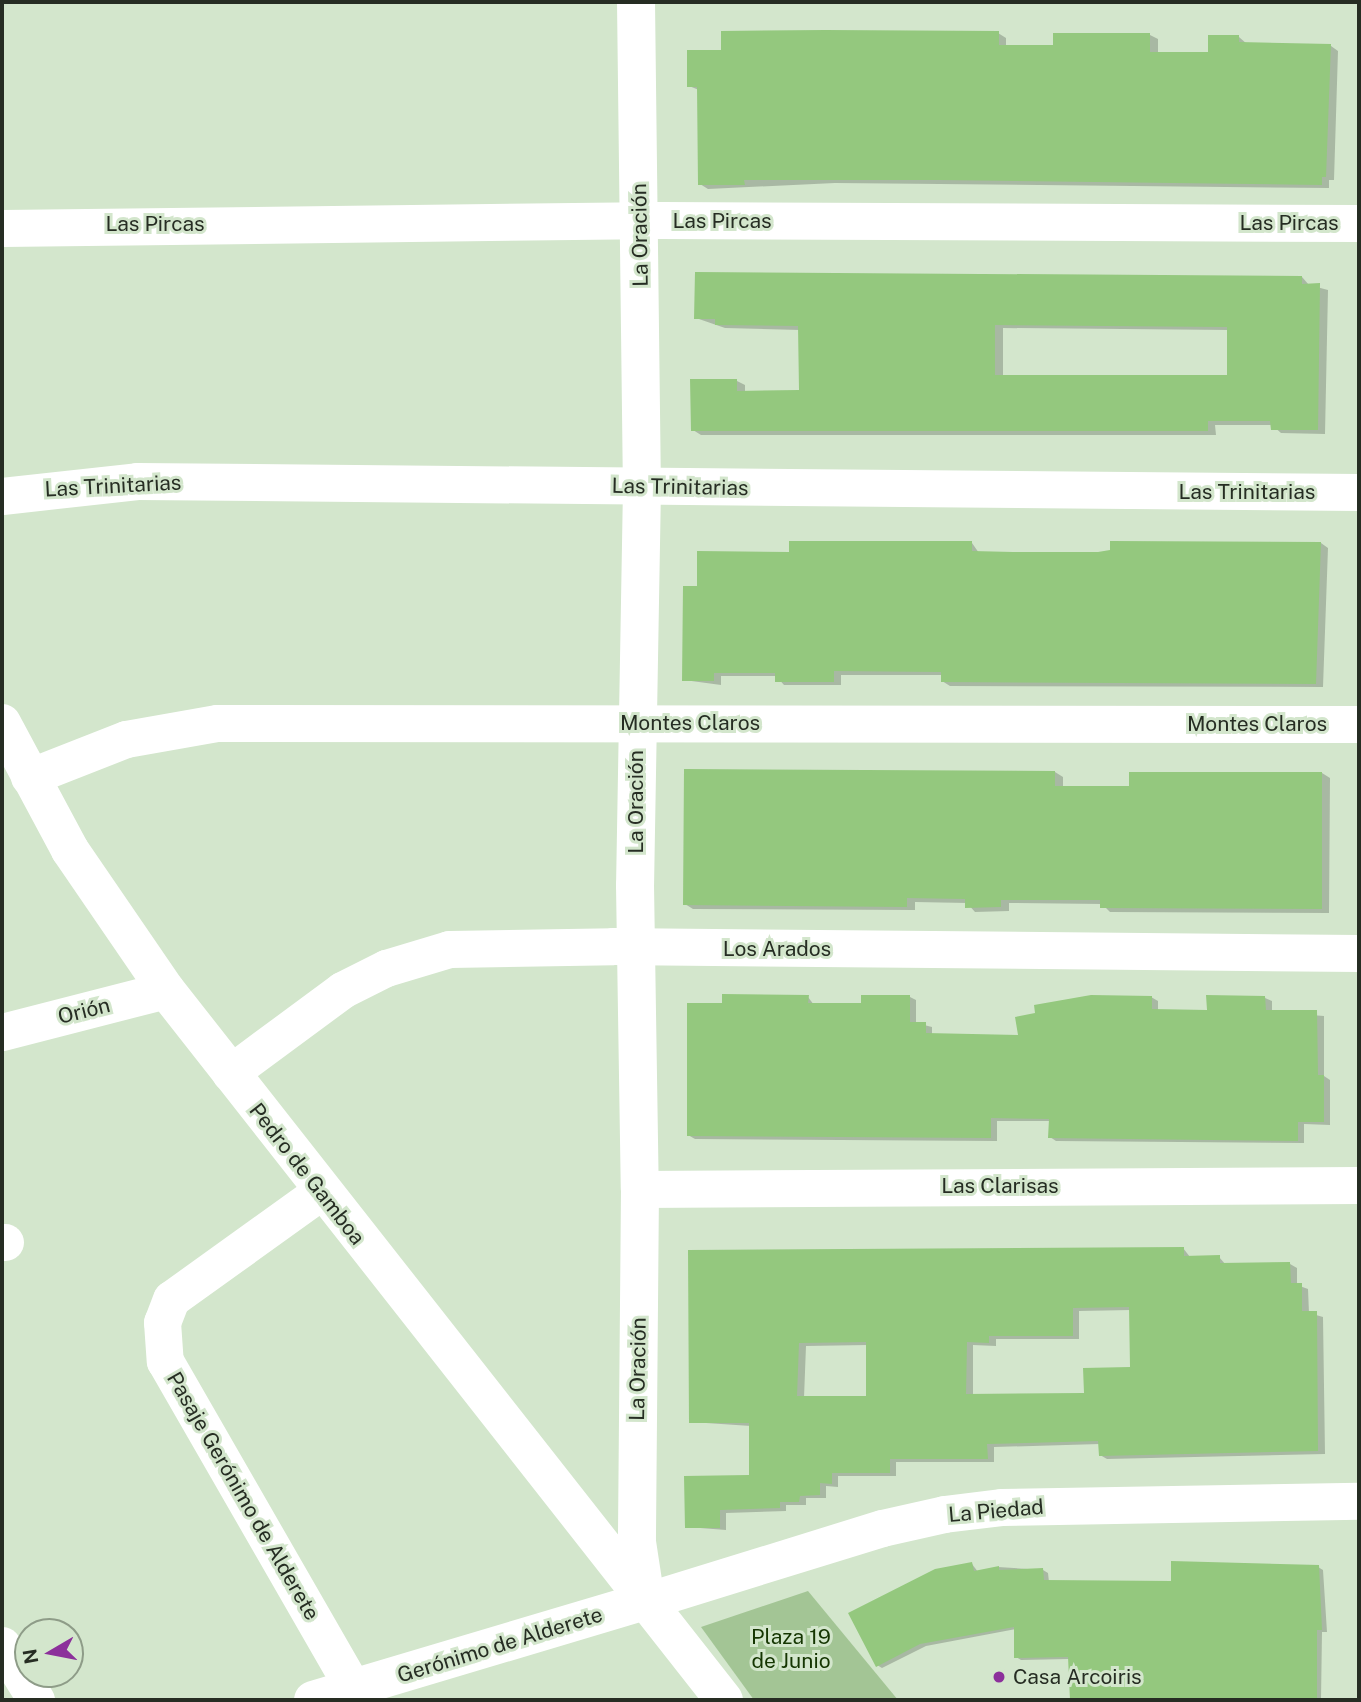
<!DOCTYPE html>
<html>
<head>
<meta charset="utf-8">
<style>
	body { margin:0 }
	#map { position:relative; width:1361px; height:1702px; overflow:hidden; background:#d3e6cc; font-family:"Public Sans",sans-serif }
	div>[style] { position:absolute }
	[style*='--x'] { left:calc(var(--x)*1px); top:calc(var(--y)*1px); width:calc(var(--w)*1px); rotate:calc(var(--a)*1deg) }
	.green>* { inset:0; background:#a3c595 }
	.shadow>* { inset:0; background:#0003 }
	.building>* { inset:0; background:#94c87e }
	.minor>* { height:37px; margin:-18.5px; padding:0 18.5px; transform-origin:18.5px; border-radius:18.5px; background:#fff }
	.major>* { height:38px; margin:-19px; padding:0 19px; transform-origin:19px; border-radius:19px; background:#fff }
	.dots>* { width:19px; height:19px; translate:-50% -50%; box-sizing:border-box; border:4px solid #d3e6cc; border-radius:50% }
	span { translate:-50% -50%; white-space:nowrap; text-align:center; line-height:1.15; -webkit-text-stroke:6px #d3e6cc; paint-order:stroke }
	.street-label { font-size:21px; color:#262d23 }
	.park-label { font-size:21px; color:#153602 }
	.poi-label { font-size:21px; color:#262d23 }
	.left { translate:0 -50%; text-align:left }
	.frame { position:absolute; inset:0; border:4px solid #262d23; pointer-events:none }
	.north { position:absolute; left:14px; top:1618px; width:70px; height:70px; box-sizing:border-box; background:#d3e6cc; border:2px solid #8e9c88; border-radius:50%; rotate:260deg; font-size:19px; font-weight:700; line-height:28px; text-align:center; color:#262d23 }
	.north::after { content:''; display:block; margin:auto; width:24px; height:32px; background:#8c309b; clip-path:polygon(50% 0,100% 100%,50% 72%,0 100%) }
</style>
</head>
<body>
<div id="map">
	<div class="green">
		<div style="clip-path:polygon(808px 1591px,898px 1700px,754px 1700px,701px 1627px)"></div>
	</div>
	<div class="shadow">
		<div style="clip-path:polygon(998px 33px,1006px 38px,1006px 47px,1055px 47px,1150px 35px,1158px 39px,1158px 54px,1209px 54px,1239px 37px,1247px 44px,1331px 46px,1338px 51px,1334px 180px,1329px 180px,1329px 188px,835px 183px,708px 189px,700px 184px,699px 90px,689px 86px,723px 51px)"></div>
		<div style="clip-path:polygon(evenodd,1302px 277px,1309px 285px,1328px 290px,1325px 434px,1281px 433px,1272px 425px,1215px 425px,1216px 435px,701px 435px,693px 430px,737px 381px,745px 385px,745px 392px,800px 392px,800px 330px,725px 328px,696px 318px,1302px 277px,1003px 328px,1229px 330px,1229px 377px,1003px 377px,1003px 328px)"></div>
		<div style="clip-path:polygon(972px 543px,979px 553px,1099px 554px,1111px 551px,1112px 543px,1321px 543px,1328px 548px,1323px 687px,950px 686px,942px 681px,942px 675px,841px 675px,841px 685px,784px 685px,776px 676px,721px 676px,721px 685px,684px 680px,699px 587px,791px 553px)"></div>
		<div style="clip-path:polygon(1055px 772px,1063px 777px,1063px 787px,1131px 788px,1322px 773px,1330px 778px,1329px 913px,1110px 912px,1102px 904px,1009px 903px,1009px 911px,975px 912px,967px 903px,915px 902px,915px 910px,693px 909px,685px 904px)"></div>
		<div style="clip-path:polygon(808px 997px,814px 1005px,863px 1005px,910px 997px,916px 1000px,916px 1023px,932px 1027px,932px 1035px,1020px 1036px,1151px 997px,1158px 1001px,1158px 1011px,1208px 1011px,1265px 998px,1272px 1001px,1272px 1012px,1324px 1016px,1324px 1076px,1330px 1080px,1330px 1125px,1304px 1124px,1304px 1143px,1056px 1141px,1050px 1137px,1050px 1121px,997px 1121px,997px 1141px,695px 1139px,688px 1135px,724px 1005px)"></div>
		<div style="clip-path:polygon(evenodd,1183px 1248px,1190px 1257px,1219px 1257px,1226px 1265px,1290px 1264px,1297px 1268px,1297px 1285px,1308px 1289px,1309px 1313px,1323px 1317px,1325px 1454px,1107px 1459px,1100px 1455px,1100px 1444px,994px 1447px,994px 1462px,896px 1462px,896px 1476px,838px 1476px,838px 1487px,826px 1486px,826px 1498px,806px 1498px,806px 1505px,786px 1505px,786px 1511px,726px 1513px,726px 1530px,687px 1527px,751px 1477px,751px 1426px,691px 1422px,690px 1252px,1183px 1248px,1131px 1310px,1132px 1369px,1086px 1395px,973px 1396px,973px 1345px,996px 1346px,996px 1339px,1079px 1339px,1079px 1311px,1131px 1310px,1183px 1248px,868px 1345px,868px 1398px,804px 1398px,806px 1346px,868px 1345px)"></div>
		<div style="clip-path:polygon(972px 1564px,978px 1572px,998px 1567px,1043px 1570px,1048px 1573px,1049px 1582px,1173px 1583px,1318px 1567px,1323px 1570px,1327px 1632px,1322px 1632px,1321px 1700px,1072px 1700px,1069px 1659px,1021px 1660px,1016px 1657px,1016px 1629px,926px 1646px,882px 1668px,877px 1665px)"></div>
	</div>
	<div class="building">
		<div style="clip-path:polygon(825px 30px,999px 31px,999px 45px,1053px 45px,1053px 33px,1150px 33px,1150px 52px,1208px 52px,1208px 35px,1239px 35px,1239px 42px,1331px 44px,1326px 177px,1322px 177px,1322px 185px,939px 180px,744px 180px,745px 185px,698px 185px,697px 87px,687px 87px,687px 50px,721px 50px,721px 31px)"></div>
		<div style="clip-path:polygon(evenodd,695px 272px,1302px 276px,1302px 284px,1320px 283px,1318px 430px,1271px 430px,1270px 421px,1208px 421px,1208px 431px,691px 431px,690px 379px,737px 379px,737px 391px,799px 390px,798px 326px,715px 325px,715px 319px,694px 319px,695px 272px,995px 325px,1227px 327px,1227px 375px,995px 375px,995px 325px)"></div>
		<div style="clip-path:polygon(789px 541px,972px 541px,972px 551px,1013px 552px,1098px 552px,1110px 550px,1110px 541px,1321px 542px,1316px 684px,941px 682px,941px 672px,834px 671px,834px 682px,775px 682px,775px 673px,714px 673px,714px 681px,682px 681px,683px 586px,697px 586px,697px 551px,789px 552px)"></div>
		<div style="clip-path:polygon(684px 769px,1055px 771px,1055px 786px,1129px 786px,1129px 772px,1322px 772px,1322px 909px,1100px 908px,1100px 900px,1001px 900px,1001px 907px,965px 908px,965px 899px,907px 898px,907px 907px,683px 905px)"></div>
		<div style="clip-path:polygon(722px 994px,809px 995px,808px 1003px,861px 1003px,861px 995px,910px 995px,910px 1022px,926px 1022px,926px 1033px,1018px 1035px,1015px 1017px,1035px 1013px,1034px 1005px,1091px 995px,1152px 996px,1152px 1009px,1207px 1010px,1206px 995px,1265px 996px,1266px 1010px,1317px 1010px,1318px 1075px,1324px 1075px,1324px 1122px,1298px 1122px,1298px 1141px,1048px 1138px,1049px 1119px,991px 1118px,991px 1138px,687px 1136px,687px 1003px,722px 1003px)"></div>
		<div style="clip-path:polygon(evenodd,1184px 1247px,1184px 1256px,1220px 1255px,1220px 1263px,1290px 1262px,1291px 1283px,1302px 1283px,1302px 1311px,1317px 1311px,1318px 1451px,1099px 1456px,1098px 1441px,987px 1444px,988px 1459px,890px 1459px,890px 1473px,832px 1473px,832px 1484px,820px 1483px,820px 1495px,800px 1496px,799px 1502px,780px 1502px,780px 1508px,720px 1510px,720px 1528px,685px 1528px,684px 1476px,749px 1475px,749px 1423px,689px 1423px,688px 1250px,1184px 1247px,1129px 1307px,1130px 1367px,1083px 1368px,1084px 1393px,966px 1394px,967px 1342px,989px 1343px,989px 1336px,1073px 1336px,1073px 1308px,1129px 1307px,1184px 1247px,866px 1342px,866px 1396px,797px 1396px,799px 1343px,866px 1342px)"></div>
		<div style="clip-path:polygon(1171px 1561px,1319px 1565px,1322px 1630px,1317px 1630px,1317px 1700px,1070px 1700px,1068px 1657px,1014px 1658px,1014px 1627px,920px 1644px,876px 1667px,848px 1613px,935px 1569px,972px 1562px,974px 1571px,999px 1566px,999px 1570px,1043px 1568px,1044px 1580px,1171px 1581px)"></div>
	</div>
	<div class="minor">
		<div style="--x:2;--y:228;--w:659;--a:-0.7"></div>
		<div style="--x:661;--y:220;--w:698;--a:0.25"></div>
		<div style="--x:2;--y:496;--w:136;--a:-6.3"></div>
		<div style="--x:137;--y:481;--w:1222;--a:0.52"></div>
		<div style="--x:29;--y:777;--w:104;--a:-21.4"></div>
		<div style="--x:126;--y:739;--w:92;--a:-10"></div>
		<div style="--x:217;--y:723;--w:1142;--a:0.05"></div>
		<div style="--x:2;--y:1032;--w:169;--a:-14.4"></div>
		<div style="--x:230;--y:1073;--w:139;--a:-36.5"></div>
		<div style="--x:342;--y:990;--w:49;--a:-26.6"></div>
		<div style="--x:386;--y:968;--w:66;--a:-16.8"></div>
		<div style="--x:449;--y:949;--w:164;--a:-1"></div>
		<div style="--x:613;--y:946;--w:746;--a:0.54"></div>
		<div style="--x:640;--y:1189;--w:719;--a:-0.32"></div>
		<div style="--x:320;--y:1192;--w:183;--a:144.3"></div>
		<div style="--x:171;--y:1299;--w:25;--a:111"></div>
		<div style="--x:162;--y:1322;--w:39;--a:86"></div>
		<div style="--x:165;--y:1361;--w:391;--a:60.1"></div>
		<div style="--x:2;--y:1242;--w:3;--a:0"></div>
		<div style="--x:646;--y:1601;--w:247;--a:-17.2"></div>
		<div style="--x:882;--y:1528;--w:64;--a:-12.7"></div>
		<div style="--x:944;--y:1514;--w:57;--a:-7"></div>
		<div style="--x:1001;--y:1507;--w:358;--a:-1"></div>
		<div style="--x:2;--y:1645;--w:65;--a:58.3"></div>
	</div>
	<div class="major">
		<div style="--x:636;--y:2;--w:485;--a:89.3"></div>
		<div style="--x:642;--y:487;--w:398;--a:91"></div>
		<div style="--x:635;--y:885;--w:304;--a:89.1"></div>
		<div style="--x:640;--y:1189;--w:353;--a:90.5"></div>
		<div style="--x:637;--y:1542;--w:60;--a:81.3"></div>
		<div style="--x:2;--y:723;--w:144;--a:61.8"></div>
		<div style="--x:70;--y:850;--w:170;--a:55.6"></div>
		<div style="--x:166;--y:990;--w:903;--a:51.84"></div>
		<div style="--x:313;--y:1700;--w:347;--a:-16.6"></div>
	</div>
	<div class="dots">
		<div style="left:999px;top:1677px;background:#8c309b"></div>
	</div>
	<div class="street-label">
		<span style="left:722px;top:221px">Las Pircas</span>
		<span style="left:1289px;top:223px">Las Pircas</span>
		<span style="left:155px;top:224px">Las Pircas</span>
		<span style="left:640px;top:235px;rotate:-91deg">La Oración</span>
		<span style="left:113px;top:486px;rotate:-3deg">Las Trinitarias</span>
		<span style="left:680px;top:487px;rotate:1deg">Las Trinitarias</span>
		<span style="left:1247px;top:492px">Las Trinitarias</span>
		<span style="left:690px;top:723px">Montes Claros</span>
		<span style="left:1257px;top:724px">Montes Claros</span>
		<span style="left:636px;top:802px;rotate:-90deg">La Oración</span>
		<span style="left:777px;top:949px">Los Arados</span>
		<span style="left:84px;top:1011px;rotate:-14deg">Orión</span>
		<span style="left:307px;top:1174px;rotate:52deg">Pedro de Gamboa</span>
		<span style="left:1000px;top:1186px">Las Clarisas</span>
		<span style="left:638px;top:1369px;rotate:-89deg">La Oración</span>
		<span style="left:243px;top:1496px;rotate:60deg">Pasaje Gerónimo de Alderete</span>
		<span style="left:996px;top:1511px;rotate:-5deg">La Piedad</span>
		<span style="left:500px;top:1645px;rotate:-17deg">Gerónimo de Alderete</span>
	</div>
	<div class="park-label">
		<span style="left:791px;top:1649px">Plaza 19<br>de Junio</span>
	</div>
	<div class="poi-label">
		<span class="left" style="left:1013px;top:1677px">Casa Arcoiris</span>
	</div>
	<div class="frame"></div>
	<div class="north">N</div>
</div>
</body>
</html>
